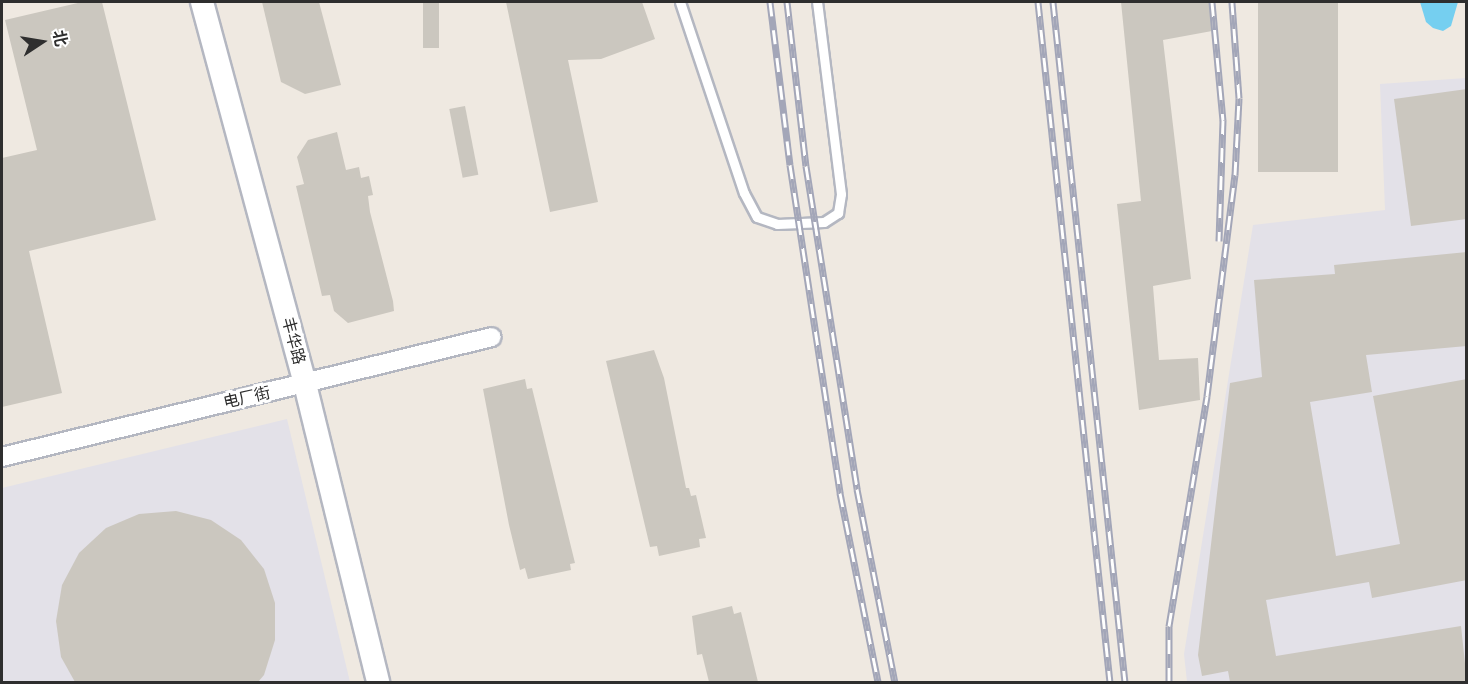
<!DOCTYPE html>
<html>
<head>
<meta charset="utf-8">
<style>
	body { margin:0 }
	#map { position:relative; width:1468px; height:684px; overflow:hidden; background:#efe9e1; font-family:"Alegreya Sans","Noto Sans SC",sans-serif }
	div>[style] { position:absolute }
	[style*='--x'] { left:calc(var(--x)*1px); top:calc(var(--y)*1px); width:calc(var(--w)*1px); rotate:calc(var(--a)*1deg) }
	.industrial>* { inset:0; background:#e3e1e8 }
	.water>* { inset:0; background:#75cff0 }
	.building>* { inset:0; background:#cbc7bf; transform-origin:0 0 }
	.roads { filter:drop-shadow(2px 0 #b4b7c1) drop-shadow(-2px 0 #b4b7c1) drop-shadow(0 2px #b4b7c1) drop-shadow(0 -2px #b4b7c1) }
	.service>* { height:9px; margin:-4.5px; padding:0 4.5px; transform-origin:4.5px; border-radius:4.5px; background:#fff }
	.minor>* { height:18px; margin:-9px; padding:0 9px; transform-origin:9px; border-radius:9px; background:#fff }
	.tertiary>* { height:22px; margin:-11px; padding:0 11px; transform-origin:11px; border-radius:11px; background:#fff }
	.rail>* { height:7px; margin-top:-3.5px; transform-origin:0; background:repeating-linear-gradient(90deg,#fff 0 14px,#a3a6b8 0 28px); box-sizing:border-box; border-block:2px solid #a3a6b8 }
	span { translate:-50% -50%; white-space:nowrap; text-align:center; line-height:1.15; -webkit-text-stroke:6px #fff; paint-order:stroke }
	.street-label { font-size:16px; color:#2e2e2e }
	.frame { position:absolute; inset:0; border:3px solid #2e2e2e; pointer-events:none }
	.north { position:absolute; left:12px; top:12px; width:60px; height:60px; -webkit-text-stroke:4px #fff; paint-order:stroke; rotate:78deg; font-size:16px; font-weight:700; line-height:24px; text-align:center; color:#2e2e2e }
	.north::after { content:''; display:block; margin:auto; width:21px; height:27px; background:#2e2e2e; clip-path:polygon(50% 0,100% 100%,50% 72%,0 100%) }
</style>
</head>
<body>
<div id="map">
	<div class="industrial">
		<div style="clip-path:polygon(1466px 78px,1466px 682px,1187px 682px,1184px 654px,1253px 225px,1385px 210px,1380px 84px)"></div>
		<div style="clip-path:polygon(287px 419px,350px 682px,2px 682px,2px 488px)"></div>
	</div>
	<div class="water">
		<div style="clip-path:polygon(1420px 2px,1458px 2px,1451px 26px,1443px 31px,1433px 28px,1426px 22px)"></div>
	</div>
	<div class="building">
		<div style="clip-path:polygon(82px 2px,102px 2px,156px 220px,29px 251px,62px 393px,2px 407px,2px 158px,37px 150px,5px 20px)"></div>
		<div style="clip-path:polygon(262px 2px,319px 2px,341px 85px,305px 94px,281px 82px)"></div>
		<div style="left:423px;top:2px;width:16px;height:46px"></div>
		<div style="clip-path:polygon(506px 2px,642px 2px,655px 39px,601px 59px,568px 60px,598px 202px,550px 212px)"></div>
		<div style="clip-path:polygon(1121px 2px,1209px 2px,1212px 31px,1163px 40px,1191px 279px,1153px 286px,1159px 360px,1198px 358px,1200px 400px,1139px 410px,1117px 204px,1141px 201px)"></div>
		<div style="left:1258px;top:2px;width:80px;height:170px"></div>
		<div style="clip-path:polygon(1467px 89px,1467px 219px,1411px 226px,1394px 99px)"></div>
		<div style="left:465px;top:106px;width:70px;height:16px;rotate:79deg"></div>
		<div style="clip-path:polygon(337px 132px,346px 170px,359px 167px,361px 178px,369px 176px,373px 195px,368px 196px,370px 212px,393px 301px,394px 311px,348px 323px,334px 311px,330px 295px,322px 296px,296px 186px,304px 184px,297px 157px,308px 140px)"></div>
		<div style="clip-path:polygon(1467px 252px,1467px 346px,1366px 355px,1372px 392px,1310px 402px,1336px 556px,1400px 544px,1373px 396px,1467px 379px,1467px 580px,1372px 598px,1369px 582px,1266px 600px,1276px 656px,1461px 626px,1467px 682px,1230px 682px,1228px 671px,1202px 676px,1198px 655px,1230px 383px,1262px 377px,1254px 280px,1335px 274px,1334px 265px)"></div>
		<div style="clip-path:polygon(654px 350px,664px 378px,686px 488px,689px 488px,691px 496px,696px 495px,706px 538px,699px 539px,700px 547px,659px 556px,657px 546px,650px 547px,606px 361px)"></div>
		<div style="clip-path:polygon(525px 379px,527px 389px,532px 388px,575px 563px,570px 564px,571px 570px,528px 579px,525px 568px,520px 570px,509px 525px,483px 389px)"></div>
		<div style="clip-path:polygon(176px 511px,211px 520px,241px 540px,264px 569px,275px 603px,275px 640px,264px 675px,258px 682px,75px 682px,61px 657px,56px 621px,62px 585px,79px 553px,106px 528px,139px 514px)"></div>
		<div style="clip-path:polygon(732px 606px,734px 614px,741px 612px,758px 682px,709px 682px,702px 654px,697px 655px,692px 616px)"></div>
	</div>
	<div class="roads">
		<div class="service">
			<div style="--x:680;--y:2;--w:201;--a:71.5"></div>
			<div style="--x:744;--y:193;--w:27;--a:62"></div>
			<div style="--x:757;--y:217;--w:21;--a:19"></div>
			<div style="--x:777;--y:224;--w:47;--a:-2.4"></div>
			<div style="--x:824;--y:222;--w:17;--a:-33"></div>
			<div style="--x:838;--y:213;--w:19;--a:-81"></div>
			<div style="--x:841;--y:194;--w:193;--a:-97.1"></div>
		</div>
		<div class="minor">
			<div style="--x:2;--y:457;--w:504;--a:-13.76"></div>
		</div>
		<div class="tertiary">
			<div style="--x:202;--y:2;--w:396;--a:74.9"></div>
			<div style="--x:305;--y:384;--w:307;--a:76.2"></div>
		</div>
	</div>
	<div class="rail">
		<div style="--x:770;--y:2;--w:164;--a:83"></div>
		<div style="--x:790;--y:165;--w:332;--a:81.3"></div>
		<div style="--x:840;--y:493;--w:193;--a:78.6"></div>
		<div style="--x:787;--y:2;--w:165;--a:83.4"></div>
		<div style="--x:806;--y:166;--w:327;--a:81"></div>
		<div style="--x:857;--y:489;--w:197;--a:78.9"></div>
		<div style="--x:1038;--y:2;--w:684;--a:83.96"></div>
		<div style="--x:1053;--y:2;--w:684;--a:83.96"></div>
		<div style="--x:1212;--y:2;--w:119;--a:84.7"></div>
		<div style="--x:1223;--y:120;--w:121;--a:91.9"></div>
		<div style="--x:1169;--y:682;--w:56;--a:-90"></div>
		<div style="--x:1169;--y:626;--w:233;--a:-80.6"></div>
		<div style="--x:1207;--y:396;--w:223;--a:-82.8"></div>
		<div style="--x:1235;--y:175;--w:77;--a:-87"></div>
		<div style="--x:1239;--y:98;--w:96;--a:-94.2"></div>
	</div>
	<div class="street-label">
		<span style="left:293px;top:341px;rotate:75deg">丰华路</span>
		<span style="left:247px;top:398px;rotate:-13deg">电厂街</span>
	</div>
	<div class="frame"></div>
	<div class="north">北</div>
</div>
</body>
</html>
